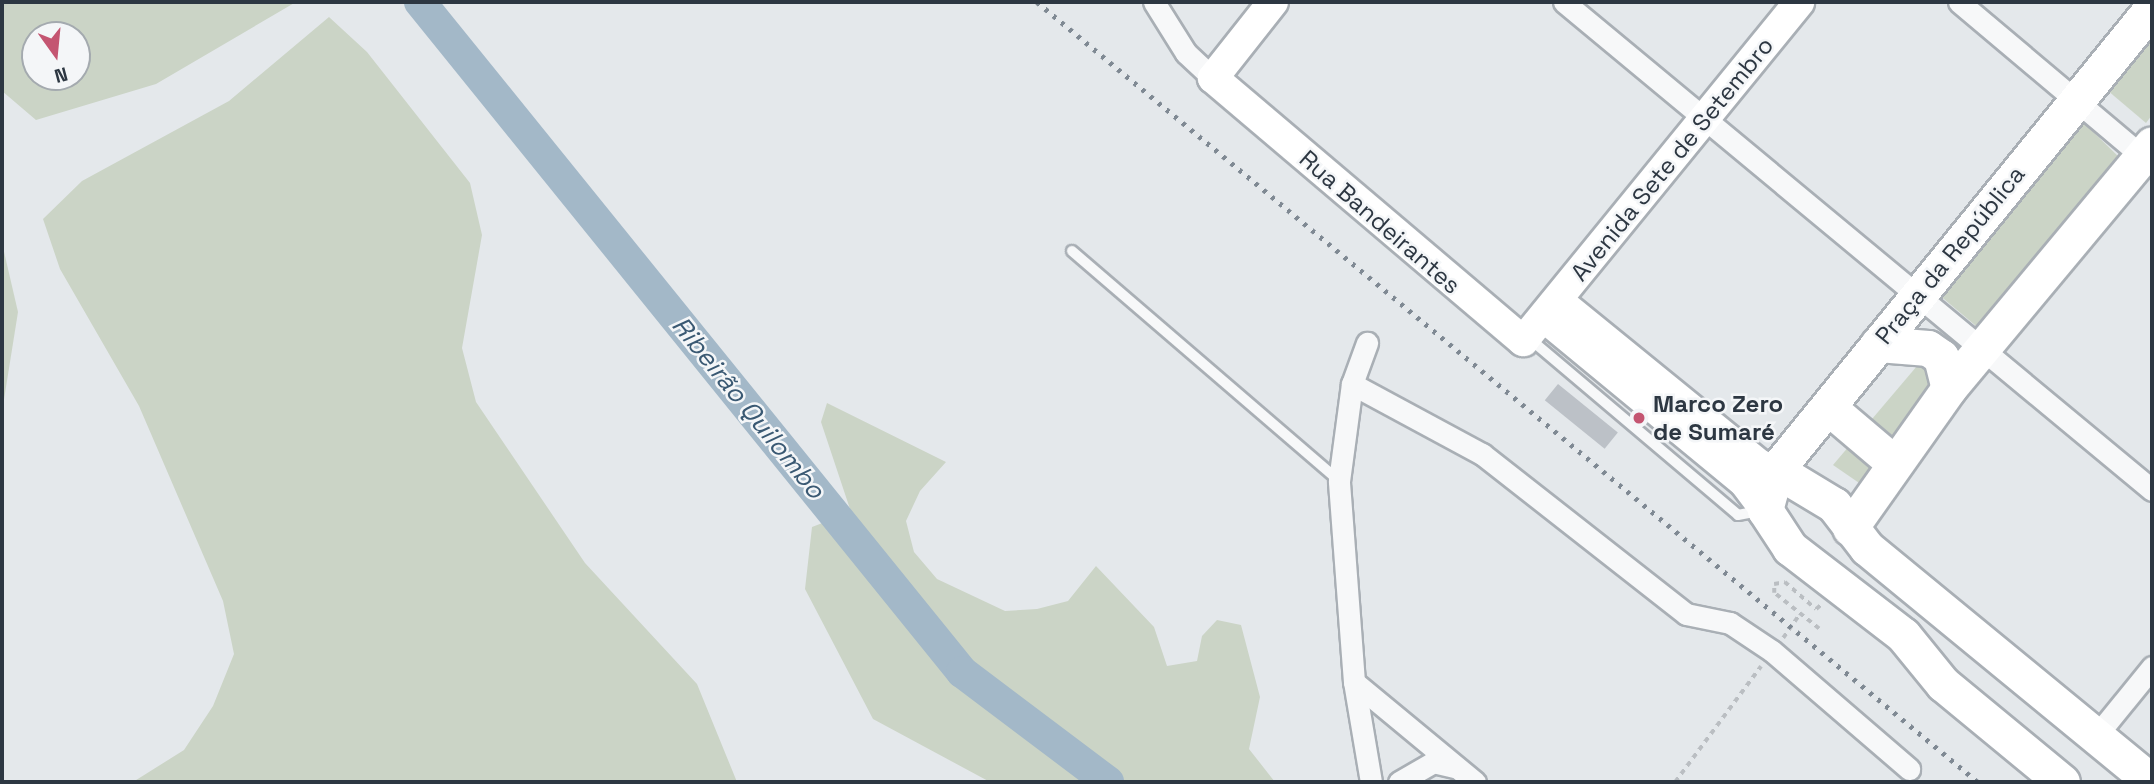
<!DOCTYPE html>
<html>
<head>
<meta charset="utf-8">
<style>
	body { margin:0 }
	#map { position:relative; width:2154px; height:784px; overflow:hidden; background:#e4e8eb; font-family:"Space Grotesk",sans-serif }
	div>[style] { position:absolute }
	[style*='--x'] { left:calc(var(--x)*1px); top:calc(var(--y)*1px); width:calc(var(--w)*1px); rotate:calc(var(--a)*1deg) }
	.green>* { inset:0; background:#cbd4c6 }
	.river>* { height:32px; margin:-16px; padding:0 16px; transform-origin:16px; border-radius:16px; background:#a3b8c8 }
	.building>* { inset:0; background:#bcc1c7; transform-origin:0 0 }
	.path>* { height:3.5px; margin-top:-1.75px; transform-origin:0; background:repeating-linear-gradient(90deg,#babec2 0 5px,transparent 0 10px) }
	.roads { filter:drop-shadow(2px 0 #a9afb5) drop-shadow(-2px 0 #a9afb5) drop-shadow(0 2px #a9afb5) drop-shadow(0 -2px #a9afb5) }
	.lane>* { height:10px; margin:-5px; padding:0 5px; transform-origin:5px; border-radius:5px; background:#f7f8f9 }
	.street>* { height:21px; margin:-10.5px; padding:0 10.5px; transform-origin:10.5px; border-radius:10.5px; background:#f7f8f9 }
	.secondary>* { height:30px; margin:-15px; padding:0 15px; transform-origin:15px; border-radius:15px; background:#fff }
	.primary>* { height:35px; margin:-17.5px; padding:0 17.5px; transform-origin:17.5px; border-radius:17.5px; background:#fff }
	.rail>* { height:5px; margin-top:-2.5px; transform-origin:0; background:repeating-linear-gradient(90deg,#7f8993 0 3.5px,transparent 0 10.5px) }
	.dots>* { width:19px; height:19px; translate:-50% -50%; box-sizing:border-box; border:4px solid #f4f6f8; border-radius:50% }
	span { translate:-50% -50%; white-space:nowrap; text-align:center; line-height:1.15; -webkit-text-stroke:5px #f4f6f8; paint-order:stroke }
	.street-label { font-size:24px; color:#2d3742 }
	.poi-label { font-size:24px; color:#2d3742; font-weight:700 }
	.left { translate:0 -50%; text-align:left }
	.water-label { font-size:26px; color:#3a5973; font-style:italic }
	.frame { position:absolute; inset:0; border:4px solid #2d3742; pointer-events:none }
	.north { position:absolute; left:21px; top:21px; width:70px; height:70px; box-sizing:border-box; background:#f4f6f8; border:2px solid #a4aaaf; border-radius:50%; rotate:165deg; font-size:19px; font-weight:700; line-height:28px; text-align:center; color:#2d3742 }
	.north::after { content:''; display:block; margin:auto; width:24px; height:32px; background:#c45571; clip-path:polygon(50% 0,100% 100%,50% 72%,0 100%) }
</style>
</head>
<body>
<div id="map">
	<div class="green">
		<div style="clip-path:polygon(evenodd,2px 2px,296px 2px,156px 84px,36px 120px,2px 91px,2px 2px,35px 35px,77px 35px,77px 77px,35px 77px,35px 35px)"></div>
		<div style="clip-path:polygon(329px 17px,367px 52px,470px 183px,482px 235px,462px 348px,476px 402px,585px 563px,697px 684px,737px 782px,133px 782px,184px 750px,213px 706px,234px 654px,223px 601px,139px 406px,60px 269px,43px 219px,82px 181px,229px 101px)"></div>
		<div style="clip-path:polygon(2152px 36px,2152px 115px,2146px 123px,2107px 90px)"></div>
		<div style="clip-path:polygon(2079px 118px,2126px 164px,1982px 331px,1938px 294px)"></div>
		<div style="clip-path:polygon(2px 243px,18px 312px,2px 412px)"></div>
		<div style="clip-path:polygon(1917px 366px,1937px 367px,1944px 377px,1865px 487px,1833px 465px)"></div>
		<div style="clip-path:polygon(827px 403px,946px 462px,920px 491px,906px 521px,914px 552px,937px 579px,1005px 611px,1037px 609px,1068px 601px,1096px 566px,1154px 627px,1167px 666px,1197px 661px,1202px 636px,1217px 620px,1241px 625px,1260px 697px,1249px 749px,1275px 782px,990px 782px,873px 719px,805px 589px,812px 527px,851px 512px,821px 422px)"></div>
	</div>
	<div class="river">
		<div style="--x:420;--y:2;--w:862;--a:51.03"></div>
		<div style="--x:962;--y:672;--w:183;--a:37"></div>
	</div>
	<div class="building">
		<div style="left:1558px;top:384px;width:77px;height:21px;rotate:39deg"></div>
	</div>
	<div class="path">
		<div style="--x:1819;--y:629;--w:58;--a:-141.3"></div>
		<div style="--x:1774;--y:593;--w:9;--a:-90"></div>
		<div style="--x:1774;--y:584;--w:11;--a:-10"></div>
		<div style="--x:1785;--y:582;--w:41;--a:41.1"></div>
		<div style="--x:1816;--y:609;--w:8;--a:-40"></div>
		<div style="--x:1783;--y:638;--w:29;--a:-55"></div>
		<div style="--x:1675;--y:782;--w:144;--a:-53.4"></div>
	</div>
	<div class="roads">
		<div class="lane">
			<div style="--x:1072;--y:251;--w:352;--a:40.7"></div>
			<div style="--x:1530;--y:339;--w:272;--a:40.2"></div>
			<div style="--x:1738;--y:515;--w:21;--a:-11"></div>
		</div>
		<div class="street">
			<div style="--x:1154;--y:2;--w:60;--a:57.9"></div>
			<div style="--x:1186;--y:53;--w:37;--a:43"></div>
			<div style="--x:1564;--y:2;--w:764;--a:39.69"></div>
			<div style="--x:1959;--y:2;--w:250;--a:40.1"></div>
			<div style="--x:1352;--y:384;--w:148;--a:28.3"></div>
			<div style="--x:1482;--y:454;--w:259;--a:38.1"></div>
			<div style="--x:1686;--y:614;--w:45;--a:11.6"></div>
			<div style="--x:1730;--y:623;--w:50;--a:33.7"></div>
			<div style="--x:1772;--y:651;--w:181;--a:40.7"></div>
			<div style="--x:1354;--y:682;--w:202;--a:-94.3"></div>
			<div style="--x:1339;--y:481;--w:98;--a:-82.4"></div>
			<div style="--x:1352;--y:384;--w:44;--a:-69.9"></div>
			<div style="--x:2096;--y:736;--w:89;--a:-50.9"></div>
			<div style="--x:1371;--y:782;--w:101;--a:-99.6"></div>
			<div style="--x:1354;--y:682;--w:157;--a:39.6"></div>
			<div style="--x:1399;--y:782;--w:39;--a:-30"></div>
			<div style="--x:1433;--y:762;--w:23;--a:13"></div>
		</div>
		<div class="secondary">
			<div style="--x:1273;--y:2;--w:97;--a:128.3"></div>
			<div style="--x:1213;--y:78;--w:407;--a:40.3"></div>
			<div style="--x:1523;--y:341;--w:437;--a:-50.8"></div>
			<div style="--x:1558;--y:301;--w:260;--a:39.1"></div>
			<div style="--x:1760;--y:465;--w:17;--a:17"></div>
			<div style="--x:1545;--y:318;--w:258;--a:39.5"></div>
			<div style="--x:1744;--y:482;--w:35;--a:53"></div>
		</div>
		<div class="primary">
			<div style="--x:1878;--y:344;--w:50;--a:4.6"></div>
			<div style="--x:1928;--y:348;--w:16;--a:35"></div>
			<div style="--x:1941;--y:357;--w:32;--a:76"></div>
			<div style="--x:1828;--y:407;--w:87;--a:40.3"></div>
			<div style="--x:1776;--y:470;--w:68;--a:31.1"></div>
			<div style="--x:1834;--y:505;--w:54;--a:52.5"></div>
			<div style="--x:1867;--y:548;--w:369;--a:39.4"></div>
			<div style="--x:1850;--y:528;--w:171;--a:-54.7"></div>
			<div style="--x:1949;--y:388;--w:317;--a:-50.2"></div>
			<div style="--x:2062;--y:782;--w:154;--a:-140.5"></div>
			<div style="--x:1943;--y:684;--w:63;--a:-129.2"></div>
			<div style="--x:1903;--y:635;--w:143;--a:-142.4"></div>
			<div style="--x:1790;--y:548;--w:45;--a:-123.3"></div>
			<div style="--x:1765;--y:510;--w:41;--a:-74.6"></div>
			<div style="--x:1776;--y:470;--w:596;--a:-50.86"></div>
		</div>
	</div>
	<div class="rail">
		<div style="--x:1037;--y:2;--w:1222;--a:39.66"></div>
	</div>
	<div class="dots">
		<div style="left:1639px;top:418px;background:#c45571"></div>
	</div>
	<div class="street-label">
		<span style="left:1672px;top:159px;rotate:-51deg">Avenida Sete de Setembro</span>
		<span style="left:1380px;top:222px;rotate:41deg">Rua Bandeirantes</span>
		<span style="left:1950px;top:255px;rotate:-51deg">Praça da República</span>
	</div>
	<div class="poi-label">
		<span class="left" style="left:1653px;top:418px">Marco Zero<br>de Sumaré</span>
	</div>
	<div class="water-label">
		<span style="left:748px;top:408px;rotate:51deg">Ribeirão Quilombo</span>
	</div>
	<div class="frame"></div>
	<div class="north">N</div>
</div>
</body>
</html>
